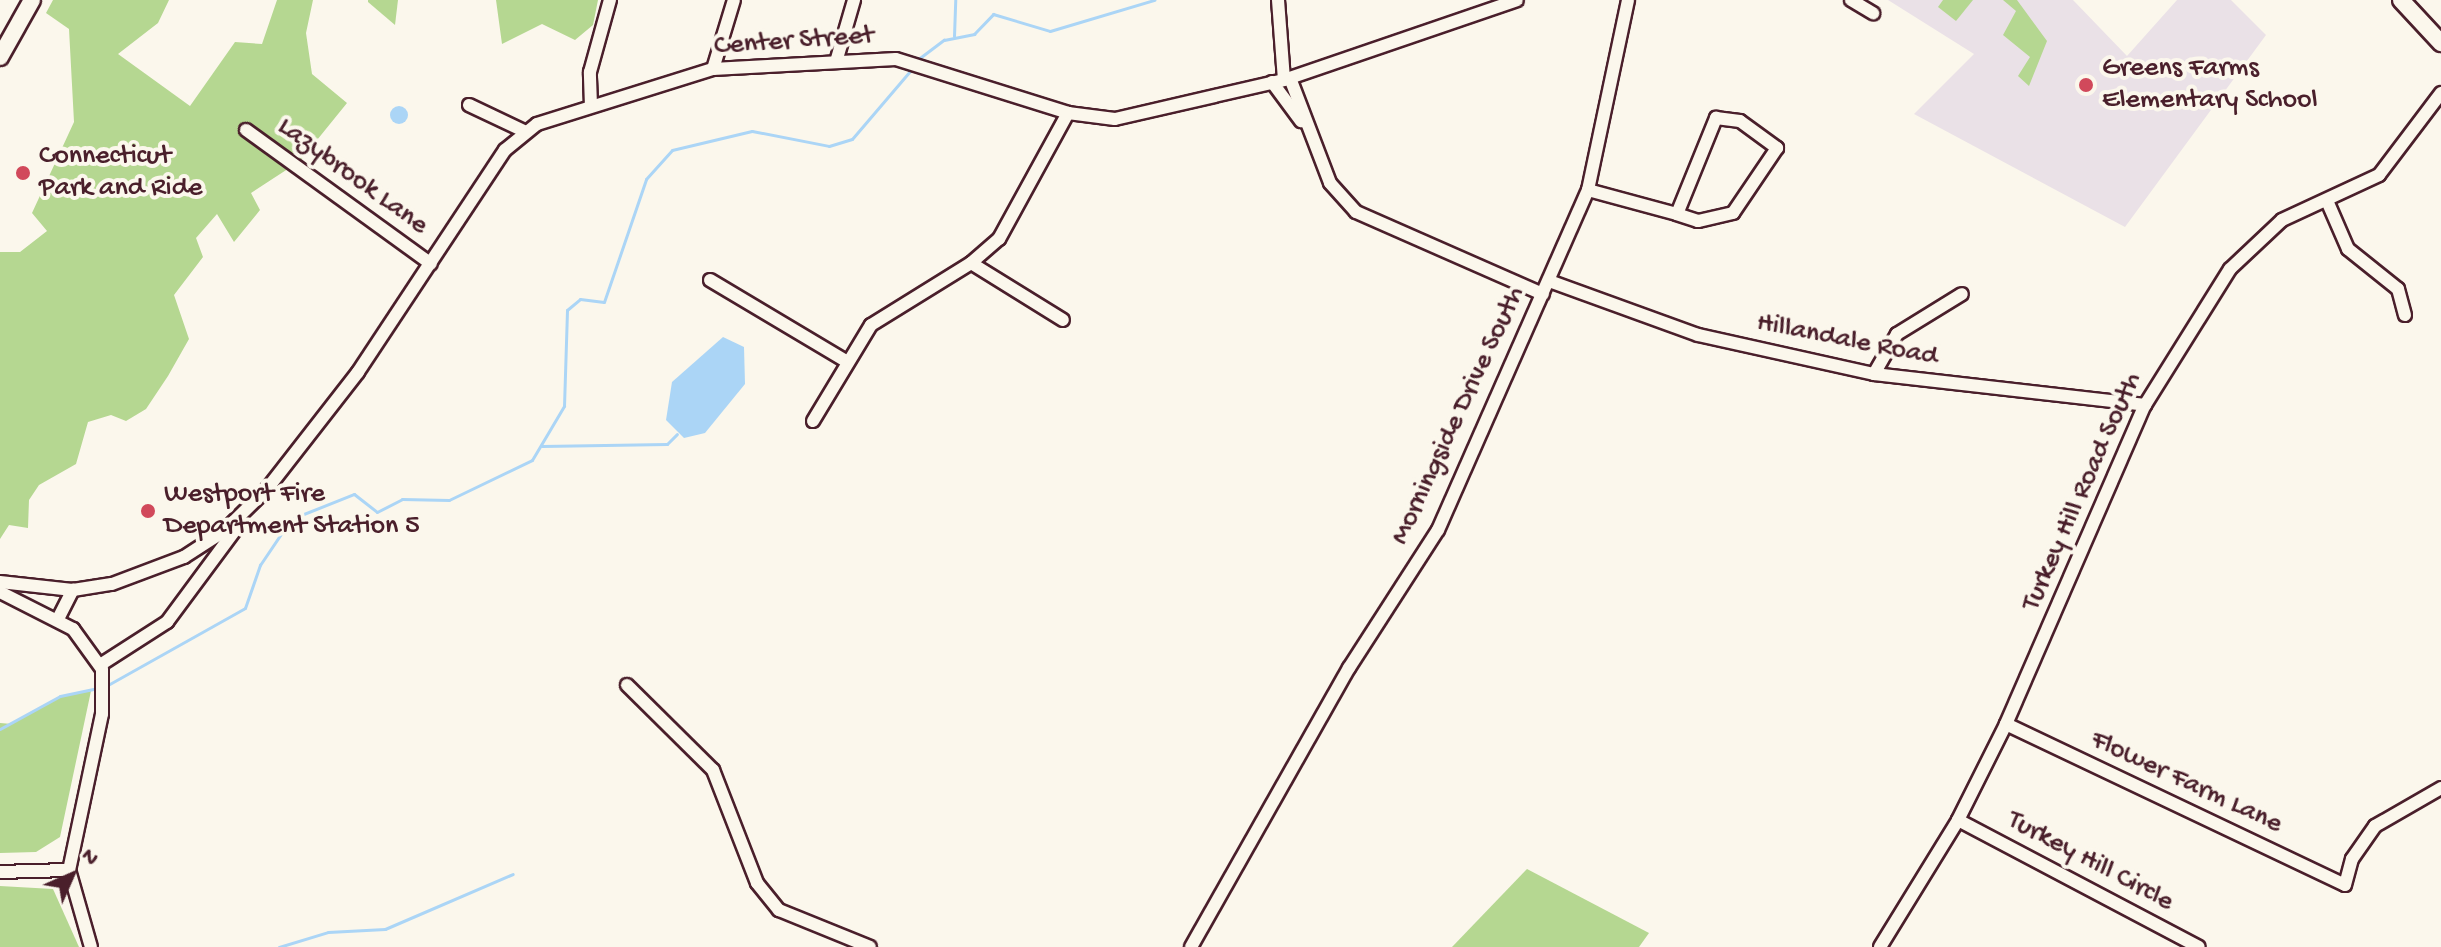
<!DOCTYPE html>
<html>
<head>
<meta charset="utf-8">
<style>
	body { margin:0 }
	#map { position:relative; width:2441px; height:947px; overflow:hidden; background:#fbf7ec; font-family:"Gochi Hand",sans-serif }
	div>[style] { position:absolute }
	[style*='--x'] { left:calc(var(--x)*1px); top:calc(var(--y)*1px); width:calc(var(--w)*1px); rotate:calc(var(--a)*1deg) }
	.built>* { inset:0; background:#eae1e7 }
	.green>* { inset:0; background:#b5d791 }
	.water>* { inset:0; background:#abd5f6 }
	.round { border-radius:50% }
	.stream>* { height:3px; margin:-1.5px; padding:0 1.5px; transform-origin:1.5px; border-radius:1.5px; background:#abd5f6 }
	.roads { filter:drop-shadow(2px 0 #4a1f2b) drop-shadow(-2px 0 #4a1f2b) drop-shadow(0 2px #4a1f2b) drop-shadow(0 -2px #4a1f2b) }
	.minor>* { height:12px; margin:-6px; padding:0 6px; transform-origin:6px; border-radius:6px; background:#fbf7ec }
	.major>* { height:16px; margin:-8px; padding:0 8px; transform-origin:8px; border-radius:8px; background:#fbf7ec }
	.dots>* { width:22px; height:22px; translate:-50% -50%; box-sizing:border-box; border:4px solid #fbf7ec; border-radius:50% }
	span { translate:-50% -50%; white-space:nowrap; text-align:center; line-height:1.15; -webkit-text-stroke:8px #fbf7ec; paint-order:stroke }
	.street-label { font-size:28px; color:#4a1f2b }
	.poi-label { font-size:28px; color:#4a1f2b }
	.left { translate:0 -50%; text-align:left }
	.north { position:absolute; left:32px; top:835px; width:80px; height:80px; -webkit-text-stroke:6px #fbf7ec; paint-order:stroke; rotate:45deg; font-size:22px; font-weight:700; line-height:32px; text-align:center; color:#4a1f2b }
	.north::after { content:''; display:block; margin:auto; width:28px; height:36px; background:#4a1f2b; clip-path:polygon(50% 0,100% 100%,50% 72%,0 100%) }
</style>
</head>
<body>
<div id="map">
	<div class="built">
		<div style="clip-path:polygon(1888px 0,2073px 0,2127px 56px,2177px 0,2231px 0,2266px 35px,2125px 227px,1914px 114px,1974px 54px)"></div>
	</div>
	<div class="green">
		<div style="clip-path:polygon(53px 0,169px 0,158px 23px,118px 54px,190px 106px,235px 42px,262px 44px,277px 0,313px 0,306px 33px,312px 74px,347px 103px,300px 161px,251px 193px,260px 210px,234px 242px,217px 214px,196px 238px,203px 257px,174px 295px,189px 339px,168px 376px,146px 409px,126px 421px,111px 415px,88px 422px,76px 464px,39px 485px,29px 500px,28px 528px,9px 525px,0 539px,0 252px,20px 252px,47px 231px,32px 213px,74px 122px,69px 29px,46px 13px)"></div>
		<div style="clip-path:polygon(398px 0,395px 25px,368px 2px,368px 0)"></div>
		<div style="clip-path:polygon(496px 0,598px 0,593px 25px,575px 40px,542px 24px,502px 44px)"></div>
		<div style="clip-path:polygon(1943px 0,1973px 0,1956px 21px,1938px 7px)"></div>
		<div style="clip-path:polygon(2003px 0,2017px 0,2047px 41px,2029px 86px,2018px 76px,2030px 57px,2003px 35px,2016px 11px)"></div>
		<div style="clip-path:polygon(91px 691px,60px 837px,36px 852px,0 853px,0 723px,12px 724px,60px 696px)"></div>
		<div style="clip-path:polygon(1527px 869px,1649px 933px,1639px 947px,1452px 947px)"></div>
		<div style="clip-path:polygon(0 886px,53px 889px,79px 947px,0 947px)"></div>
	</div>
	<div class="water">
		<div class="round" style="left:390px;top:106px;width:18px;height:18px"></div>
		<div style="clip-path:polygon(723px 337px,744px 347px,745px 384px,705px 433px,684px 438px,666px 420px,672px 382px)"></div>
	</div>
	<div class="stream">
		<div style="--x:954;--y:36;--w:36;--a:-88"></div>
		<div style="--x:917;--y:60;--w:34;--a:-37"></div>
		<div style="--x:944;--y:40;--w:31;--a:-11"></div>
		<div style="--x:974;--y:34;--w:28;--a:-46"></div>
		<div style="--x:993;--y:14;--w:59;--a:16.6"></div>
		<div style="--x:1050;--y:31;--w:109;--a:-16.6"></div>
		<div style="--x:542;--y:446;--w:125;--a:-0.9"></div>
		<div style="--x:667;--y:444;--w:14;--a:-45"></div>
		<div style="--x:106;--y:686;--w:159;--a:-29.3"></div>
		<div style="--x:245;--y:608;--w:46;--a:-70.8"></div>
		<div style="--x:260;--y:565;--w:55;--a:-56"></div>
		<div style="--x:291;--y:519;--w:68;--a:-21.6"></div>
		<div style="--x:354;--y:494;--w:29;--a:38"></div>
		<div style="--x:377;--y:512;--w:28;--a:-27"></div>
		<div style="--x:402;--y:499;--w:47;--a:1.2"></div>
		<div style="--x:449;--y:500;--w:92;--a:-25.7"></div>
		<div style="--x:532;--y:460;--w:63;--a:-59.3"></div>
		<div style="--x:564;--y:406;--w:96;--a:-88.2"></div>
		<div style="--x:567;--y:310;--w:17;--a:-40"></div>
		<div style="--x:580;--y:299;--w:24;--a:7"></div>
		<div style="--x:604;--y:302;--w:130;--a:-71.1"></div>
		<div style="--x:646;--y:179;--w:39;--a:-48"></div>
		<div style="--x:672;--y:150;--w:82;--a:-13.4"></div>
		<div style="--x:752;--y:131;--w:78;--a:11"></div>
		<div style="--x:829;--y:146;--w:24;--a:-17"></div>
		<div style="--x:852;--y:139;--w:91;--a:-49.5"></div>
		<div style="--x:0;--y:729;--w:68;--a:-28.8"></div>
		<div style="--x:60;--y:696;--w:40;--a:-12"></div>
		<div style="--x:279;--y:947;--w:51;--a:-17"></div>
		<div style="--x:328;--y:932;--w:57;--a:-3"></div>
		<div style="--x:385;--y:929;--w:139;--a:-23.3"></div>
	</div>
	<div class="roads">
		<div class="minor">
			<div style="--x:1278;--y:0;--w:80;--a:85.7"></div>
			<div style="--x:1851;--y:0;--w:26;--a:31"></div>
			<div style="--x:836;--y:62;--w:65;--a:-73.8"></div>
			<div style="--x:713;--y:69;--w:72;--a:-73.1"></div>
			<div style="--x:1290;--y:78;--w:112;--a:69.1"></div>
			<div style="--x:1330;--y:183;--w:39;--a:48"></div>
			<div style="--x:1356;--y:212;--w:204;--a:23.7"></div>
			<div style="--x:1272;--y:82;--w:49;--a:53.4"></div>
			<div style="--x:469;--y:105;--w:61;--a:25.3"></div>
			<div style="--x:591;--y:106;--w:34;--a:-92"></div>
			<div style="--x:590;--y:72;--w:75;--a:-74.5"></div>
			<div style="--x:1716;--y:118;--w:24;--a:7"></div>
			<div style="--x:1740;--y:121;--w:46;--a:36.1"></div>
			<div style="--x:1777;--y:148;--w:78;--a:124.1"></div>
			<div style="--x:1733;--y:213;--w:36;--a:167"></div>
			<div style="--x:1698;--y:221;--w:22;--a:-162"></div>
			<div style="--x:1677;--y:214;--w:104;--a:-67.9"></div>
			<div style="--x:246;--y:130;--w:228;--a:35.9"></div>
			<div style="--x:1588;--y:190;--w:92;--a:15.1"></div>
			<div style="--x:2328;--y:203;--w:50;--a:66.5"></div>
			<div style="--x:2348;--y:249;--w:64;--a:38.7"></div>
			<div style="--x:2398;--y:289;--w:27;--a:75"></div>
			<div style="--x:971;--y:263;--w:37;--a:-41"></div>
			<div style="--x:999;--y:239;--w:144;--a:-61.3"></div>
			<div style="--x:710;--y:280;--w:158;--a:30.8"></div>
			<div style="--x:1549;--y:281;--w:158;--a:19.9"></div>
			<div style="--x:1698;--y:335;--w:180;--a:12.5"></div>
			<div style="--x:1874;--y:374;--w:273;--a:6.5"></div>
			<div style="--x:1874;--y:374;--w:46;--a:-60.1"></div>
			<div style="--x:1897;--y:334;--w:76;--a:-31.6"></div>
			<div style="--x:813;--y:421;--w:112;--a:-58.9"></div>
			<div style="--x:871;--y:325;--w:118;--a:-31.8"></div>
			<div style="--x:971;--y:263;--w:108;--a:31.8"></div>
			<div style="--x:0;--y:582;--w:73;--a:6.3"></div>
			<div style="--x:73;--y:590;--w:39;--a:-9"></div>
			<div style="--x:112;--y:584;--w:77;--a:-20.6"></div>
			<div style="--x:184;--y:557;--w:48;--a:-33"></div>
			<div style="--x:224;--y:531;--w:60;--a:-44.3"></div>
			<div style="--x:267;--y:489;--w:148;--a:-52.1"></div>
			<div style="--x:358;--y:372;--w:266;--a:-56.5"></div>
			<div style="--x:505;--y:150;--w:41;--a:-39.1"></div>
			<div style="--x:537;--y:124;--w:184;--a:-17.4"></div>
			<div style="--x:713;--y:69;--w:183;--a:-3.1"></div>
			<div style="--x:896;--y:59;--w:180;--a:17.4"></div>
			<div style="--x:1068;--y:113;--w:47;--a:7.3"></div>
			<div style="--x:1115;--y:119;--w:173;--a:-13"></div>
			<div style="--x:1284;--y:80;--w:246;--a:-18.9"></div>
			<div style="--x:0;--y:592;--w:82;--a:26.9"></div>
			<div style="--x:73;--y:629;--w:49;--a:54.1"></div>
			<div style="--x:102;--y:669;--w:45;--a:90"></div>
			<div style="--x:102;--y:714;--w:159;--a:101.9"></div>
			<div style="--x:69;--y:870;--w:80;--a:74.1"></div>
			<div style="--x:58;--y:619;--w:33;--a:-63"></div>
			<div style="--x:100;--y:665;--w:80;--a:-32.7"></div>
			<div style="--x:167;--y:622;--w:124;--a:-53.5"></div>
			<div style="--x:627;--y:685;--w:121;--a:44.7"></div>
			<div style="--x:713;--y:770;--w:121;--a:68.7"></div>
			<div style="--x:757;--y:883;--w:35;--a:51"></div>
			<div style="--x:779;--y:910;--w:98;--a:22.1"></div>
			<div style="--x:2006;--y:724;--w:375;--a:25.4"></div>
			<div style="--x:2345;--y:885;--w:27;--a:-75"></div>
			<div style="--x:2352;--y:859;--w:40;--a:-55.1"></div>
			<div style="--x:2375;--y:826;--w:76;--a:-29.9"></div>
			<div style="--x:1958;--y:820;--w:272;--a:27.8"></div>
			<div style="--x:0;--y:872;--w:69;--a:-1.7"></div>
			<div style="--x:1191;--y:947;--w:321;--a:-60.5"></div>
			<div style="--x:1349;--y:668;--w:164;--a:-57.2"></div>
			<div style="--x:1438;--y:530;--w:372;--a:-66.2"></div>
			<div style="--x:1588;--y:190;--w:194;--a:-78.1"></div>
			<div style="--x:1880;--y:947;--w:149;--a:-58.4"></div>
			<div style="--x:1958;--y:820;--w:107;--a:-63.4"></div>
			<div style="--x:2006;--y:724;--w:348;--a:-66.5"></div>
			<div style="--x:2145;--y:405;--w:160;--a:-58"></div>
			<div style="--x:2230;--y:269;--w:71;--a:-43.3"></div>
			<div style="--x:2282;--y:220;--w:107;--a:-24.9"></div>
			<div style="--x:2379;--y:175;--w:103;--a:-52.9"></div>
		</div>
		<div class="major">
			<div style="--x:2401;--y:0;--w:59;--a:47.1"></div>
			<div style="--x:0;--y:57;--w:65;--a:-60.7"></div>
		</div>
	</div>
	<div class="dots">
		<div style="left:2086px;top:85px;background:#d1495b"></div>
		<div style="left:23px;top:173px;background:#d1495b"></div>
		<div style="left:148px;top:511px;background:#d1495b"></div>
	</div>
	<div class="street-label">
		<span style="left:794px;top:42px;rotate:-4deg">Center Street</span>
		<span style="left:352px;top:177px;rotate:36deg">Lazybrook Lane</span>
		<span style="left:1847px;top:341px;rotate:11deg">Hillandale Road</span>
		<span style="left:1459px;top:416px;rotate:-65deg">Morningside Drive South</span>
		<span style="left:2083px;top:492px;rotate:-66deg">Turkey Hill Road South</span>
		<span style="left:2186px;top:783px;rotate:25deg">Flower Farm Lane</span>
		<span style="left:2090px;top:862px;rotate:28deg">Turkey Hill Circle</span>
	</div>
	<div class="poi-label">
		<span class="left" style="left:2102px;top:85px">Greens Farms<br>Elementary School</span>
		<span class="left" style="left:39px;top:173px">Connecticut<br>Park and Ride</span>
		<span class="left" style="left:164px;top:511px">Westport Fire<br>Department Station 5</span>
	</div>
	<div class="north">N</div>
</div>
</body>
</html>
